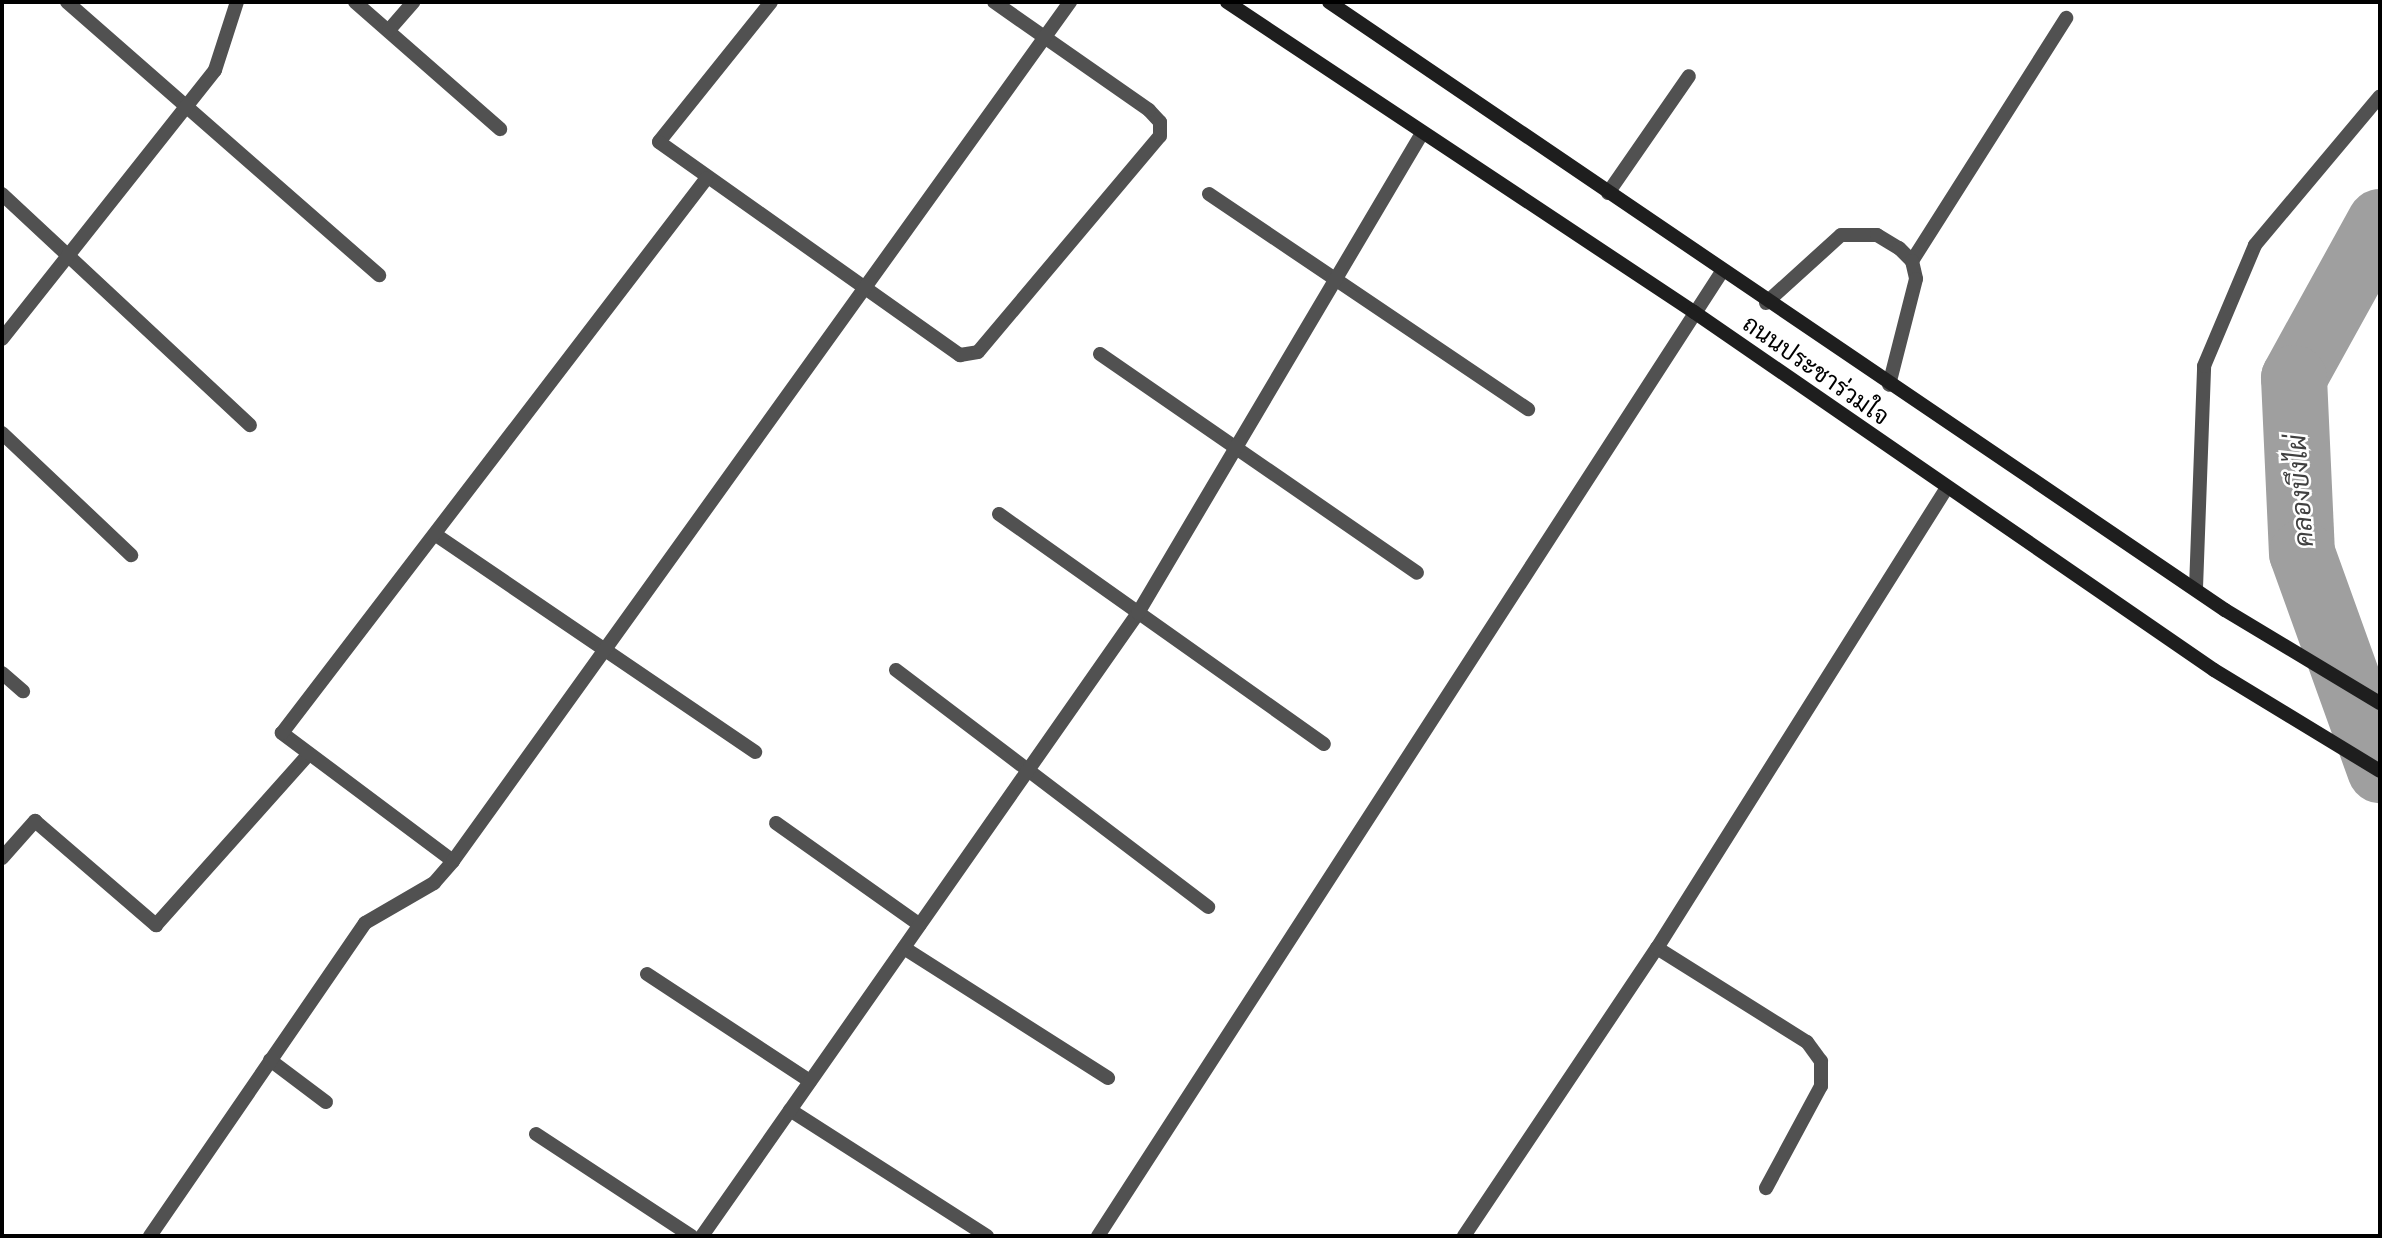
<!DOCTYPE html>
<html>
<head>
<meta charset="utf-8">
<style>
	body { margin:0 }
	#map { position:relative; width:2382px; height:1238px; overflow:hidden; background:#fff; font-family:"Titillium Web",Sarabun,sans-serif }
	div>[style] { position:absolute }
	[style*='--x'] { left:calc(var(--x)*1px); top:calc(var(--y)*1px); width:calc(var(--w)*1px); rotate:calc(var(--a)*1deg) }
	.river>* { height:66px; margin:-33px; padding:0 33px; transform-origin:33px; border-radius:33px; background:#9f9f9f }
	.lane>* { height:14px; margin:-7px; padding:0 7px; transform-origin:7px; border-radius:7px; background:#515151 }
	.street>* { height:14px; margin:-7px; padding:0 7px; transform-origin:7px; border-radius:7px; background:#515151 }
	.secondary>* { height:14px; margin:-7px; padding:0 7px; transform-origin:7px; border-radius:7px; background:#1e1e1e }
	span { translate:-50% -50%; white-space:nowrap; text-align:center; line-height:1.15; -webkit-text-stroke:5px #fff; paint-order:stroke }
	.street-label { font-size:24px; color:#000 }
	.water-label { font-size:26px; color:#404040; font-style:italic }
	.frame { position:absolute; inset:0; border:4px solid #000; pointer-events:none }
</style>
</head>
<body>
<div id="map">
	<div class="river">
		<div style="--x:2380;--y:222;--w:178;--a:118.9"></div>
		<div style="--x:2294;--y:378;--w:175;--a:87.4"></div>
		<div style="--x:2302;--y:553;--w:231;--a:70.2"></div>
	</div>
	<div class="lane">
		<div style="--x:1608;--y:193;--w:142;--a:-55.3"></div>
		<div style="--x:1912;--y:261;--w:288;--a:-57.6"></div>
		<div style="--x:1766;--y:303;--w:101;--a:-42.2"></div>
		<div style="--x:1841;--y:235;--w:36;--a:0"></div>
		<div style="--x:1877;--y:235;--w:26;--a:31"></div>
		<div style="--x:1899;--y:248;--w:18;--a:45"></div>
		<div style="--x:1912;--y:261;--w:18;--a:77"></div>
		<div style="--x:1916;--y:279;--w:109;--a:104.3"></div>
	</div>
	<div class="street">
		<div style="--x:67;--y:2;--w:415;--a:41.2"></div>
		<div style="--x:355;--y:2;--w:193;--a:41.2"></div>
		<div style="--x:771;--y:2;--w:179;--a:128.7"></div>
		<div style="--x:659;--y:142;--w:369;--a:35.3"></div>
		<div style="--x:960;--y:355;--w:18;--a:-9"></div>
		<div style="--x:978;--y:352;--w:282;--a:-49.9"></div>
		<div style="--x:1160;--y:136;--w:14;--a:-90"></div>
		<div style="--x:1160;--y:122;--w:16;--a:-133"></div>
		<div style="--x:1149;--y:110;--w:189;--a:-145.1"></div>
		<div style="--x:389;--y:30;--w:37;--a:-49"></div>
		<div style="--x:2;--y:194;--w:339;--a:43"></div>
		<div style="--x:1209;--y:194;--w:385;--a:34"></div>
		<div style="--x:2;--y:339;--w:343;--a:-51.6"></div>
		<div style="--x:215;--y:70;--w:71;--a:-72.1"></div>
		<div style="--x:1100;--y:354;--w:385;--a:34.6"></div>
		<div style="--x:2;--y:433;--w:178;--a:43.4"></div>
		<div style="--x:999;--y:514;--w:398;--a:35.3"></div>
		<div style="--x:436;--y:535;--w:386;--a:34.2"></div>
		<div style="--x:2196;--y:588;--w:222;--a:-87.9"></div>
		<div style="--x:2204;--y:366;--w:131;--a:-67.1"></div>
		<div style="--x:2255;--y:245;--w:194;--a:-50"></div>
		<div style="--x:896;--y:670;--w:392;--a:37.2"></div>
		<div style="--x:2;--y:673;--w:28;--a:41"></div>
		<div style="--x:776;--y:823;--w:176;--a:35.3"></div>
		<div style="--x:2;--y:858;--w:50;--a:-48.3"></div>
		<div style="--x:35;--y:821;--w:160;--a:40.7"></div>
		<div style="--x:156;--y:925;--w:229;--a:-48.2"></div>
		<div style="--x:453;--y:861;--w:214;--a:-143.2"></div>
		<div style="--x:282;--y:733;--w:698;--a:-52.57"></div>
		<div style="--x:904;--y:948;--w:242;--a:32.5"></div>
		<div style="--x:1657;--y:948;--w:177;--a:32.1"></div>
		<div style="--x:1807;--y:1042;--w:24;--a:54"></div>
		<div style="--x:1821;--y:1061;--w:25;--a:90"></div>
		<div style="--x:1821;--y:1086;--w:116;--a:118.3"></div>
		<div style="--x:647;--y:974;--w:195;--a:33.3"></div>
		<div style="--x:270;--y:1060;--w:70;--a:36.9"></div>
		<div style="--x:790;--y:1110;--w:234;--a:32.6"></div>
		<div style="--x:536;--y:1134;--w:186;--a:33.3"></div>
		<div style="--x:150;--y:1236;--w:380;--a:-55.5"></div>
		<div style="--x:365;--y:923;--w:80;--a:-30.1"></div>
		<div style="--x:434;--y:883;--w:29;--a:-49"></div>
		<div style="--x:453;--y:861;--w:1058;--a:-54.31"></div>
		<div style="--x:702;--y:1236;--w:760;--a:-55.01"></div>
		<div style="--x:1138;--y:613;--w:555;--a:-59.37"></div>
		<div style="--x:1098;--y:1236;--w:1147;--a:-57.1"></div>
		<div style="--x:1464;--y:1236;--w:347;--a:-56.2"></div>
		<div style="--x:1657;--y:948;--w:542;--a:-57.8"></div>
	</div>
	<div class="secondary">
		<div style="--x:1227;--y:2;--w:561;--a:33.58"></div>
		<div style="--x:1694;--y:312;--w:631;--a:34.55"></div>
		<div style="--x:2214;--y:670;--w:194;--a:31.3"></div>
		<div style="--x:1329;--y:2;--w:1083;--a:34.16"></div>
		<div style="--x:2225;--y:610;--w:181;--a:31"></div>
	</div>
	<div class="street-label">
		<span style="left:1816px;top:370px;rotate:35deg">ถนนประชาร่วมใจ</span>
	</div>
	<div class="water-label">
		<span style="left:2300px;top:491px;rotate:-94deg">คลองบึงไผ่</span>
	</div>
	<div class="frame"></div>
</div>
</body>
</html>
